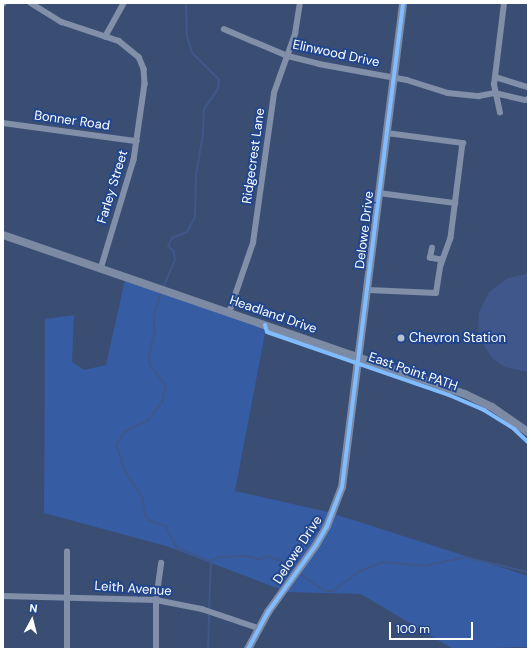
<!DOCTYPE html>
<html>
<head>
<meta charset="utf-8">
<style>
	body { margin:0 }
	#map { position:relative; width:531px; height:652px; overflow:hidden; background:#3a4e74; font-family:"DM Sans",sans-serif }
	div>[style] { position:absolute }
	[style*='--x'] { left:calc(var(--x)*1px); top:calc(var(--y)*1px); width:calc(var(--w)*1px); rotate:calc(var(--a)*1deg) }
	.green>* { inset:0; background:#365ca3 }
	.water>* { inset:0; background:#3f578a }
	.stream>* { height:1.5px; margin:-0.75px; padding:0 0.75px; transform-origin:0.75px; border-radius:0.75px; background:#3f578a }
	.street>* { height:5.5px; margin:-2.75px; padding:0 2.75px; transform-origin:2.75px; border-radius:2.75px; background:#818fa9 }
	.secondary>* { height:8px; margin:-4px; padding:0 4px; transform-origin:4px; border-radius:4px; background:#7d8aa4 }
	.cycleway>* { height:4px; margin:-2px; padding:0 2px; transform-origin:2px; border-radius:2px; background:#80bcff }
	.dots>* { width:11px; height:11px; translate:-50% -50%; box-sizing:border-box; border:2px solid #21468d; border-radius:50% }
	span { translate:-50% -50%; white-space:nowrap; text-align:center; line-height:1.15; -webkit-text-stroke:4px #21468d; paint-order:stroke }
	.street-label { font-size:13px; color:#fff }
	.poi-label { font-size:13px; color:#fff }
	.left { translate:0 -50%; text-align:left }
	.frame { position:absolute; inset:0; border:4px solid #fff; pointer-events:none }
	.north { position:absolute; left:12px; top:600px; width:40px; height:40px; -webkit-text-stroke:3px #21468d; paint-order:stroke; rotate:7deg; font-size:11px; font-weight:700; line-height:16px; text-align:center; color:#fff }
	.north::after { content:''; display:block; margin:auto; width:14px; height:18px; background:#fff; clip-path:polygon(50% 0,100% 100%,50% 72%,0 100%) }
	.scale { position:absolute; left:389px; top:622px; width:84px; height:18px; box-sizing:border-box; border:2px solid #fff; border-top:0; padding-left:5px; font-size:12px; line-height:14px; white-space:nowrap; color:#fff; -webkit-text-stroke:3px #21468d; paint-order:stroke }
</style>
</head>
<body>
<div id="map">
	<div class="green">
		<div style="clip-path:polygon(125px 280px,266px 328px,235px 491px,328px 512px,528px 576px,528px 647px,453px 649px,361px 594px,288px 592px,166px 546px,44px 513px,45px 319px,74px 315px,72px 362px,84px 370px,106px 365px)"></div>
	</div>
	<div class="water">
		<div style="clip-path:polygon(526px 274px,528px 274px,527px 372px,505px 367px,493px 359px,481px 341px,478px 326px,479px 312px,489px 292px,508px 278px)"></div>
	</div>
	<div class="stream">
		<div style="--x:164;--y:286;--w:28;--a:-67"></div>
		<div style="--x:175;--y:260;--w:8;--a:-97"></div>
		<div style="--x:174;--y:252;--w:8;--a:-135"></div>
		<div style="--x:168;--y:246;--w:9;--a:-63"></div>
		<div style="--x:172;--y:238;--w:16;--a:-22"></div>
		<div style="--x:187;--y:232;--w:17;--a:-62"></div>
		<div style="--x:195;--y:217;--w:42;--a:-88.6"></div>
		<div style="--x:196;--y:175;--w:42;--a:-80.3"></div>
		<div style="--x:203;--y:134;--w:25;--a:-88"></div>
		<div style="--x:204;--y:109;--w:24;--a:-55"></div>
		<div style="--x:218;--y:89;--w:9;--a:-84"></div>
		<div style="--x:219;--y:80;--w:38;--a:-135"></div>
		<div style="--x:192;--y:53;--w:17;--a:-107"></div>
		<div style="--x:187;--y:37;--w:34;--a:-92"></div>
		<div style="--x:162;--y:292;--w:24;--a:109"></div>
		<div style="--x:154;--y:315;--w:18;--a:87"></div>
		<div style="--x:155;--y:333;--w:25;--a:104"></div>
		<div style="--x:149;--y:357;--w:9;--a:77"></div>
		<div style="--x:151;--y:366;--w:24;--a:52"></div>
		<div style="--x:166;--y:385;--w:17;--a:100"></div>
		<div style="--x:163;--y:402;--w:24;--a:128"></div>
		<div style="--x:148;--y:421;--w:25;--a:154"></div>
		<div style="--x:125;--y:432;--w:16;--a:120"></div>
		<div style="--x:117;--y:446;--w:25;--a:72"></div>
		<div style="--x:125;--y:470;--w:33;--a:57"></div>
		<div style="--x:143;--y:498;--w:16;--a:83"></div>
		<div style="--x:145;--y:514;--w:9;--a:54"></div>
		<div style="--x:150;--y:521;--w:17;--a:17"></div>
		<div style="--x:166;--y:526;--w:25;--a:63"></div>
		<div style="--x:177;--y:548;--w:36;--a:21"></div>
		<div style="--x:211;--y:561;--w:9;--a:-27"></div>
		<div style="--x:219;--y:557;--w:25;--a:-2"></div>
		<div style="--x:244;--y:556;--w:16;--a:11"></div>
		<div style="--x:260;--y:559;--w:9;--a:-21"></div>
		<div style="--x:268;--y:556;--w:17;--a:21"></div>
		<div style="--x:284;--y:562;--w:14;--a:36"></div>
		<div style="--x:300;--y:574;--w:30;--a:34"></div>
		<div style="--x:325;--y:591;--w:8;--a:0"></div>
		<div style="--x:333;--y:591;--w:34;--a:-37"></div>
		<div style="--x:360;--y:571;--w:25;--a:-21"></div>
		<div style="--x:383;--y:562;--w:42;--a:5.4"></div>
		<div style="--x:425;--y:566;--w:41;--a:-12.7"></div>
		<div style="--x:465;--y:557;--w:65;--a:13.4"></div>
		<div style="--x:209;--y:609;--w:48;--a:-87.6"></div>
		<div style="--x:208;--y:649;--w:36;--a:-88"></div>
	</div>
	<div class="street">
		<div style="--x:31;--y:3;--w:36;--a:32"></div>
		<div style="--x:62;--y:22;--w:60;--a:18.4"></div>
		<div style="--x:119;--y:41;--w:26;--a:39"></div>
		<div style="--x:139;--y:57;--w:13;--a:67"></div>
		<div style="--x:144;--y:69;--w:15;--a:86"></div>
		<div style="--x:145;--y:84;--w:77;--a:98.2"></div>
		<div style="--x:134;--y:160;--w:114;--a:106.8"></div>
		<div style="--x:3;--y:4;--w:1;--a:-45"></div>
		<div style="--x:224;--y:29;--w:69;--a:22.9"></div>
		<div style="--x:288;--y:56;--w:32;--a:14"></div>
		<div style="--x:319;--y:64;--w:89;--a:10.3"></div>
		<div style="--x:407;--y:80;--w:43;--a:17.6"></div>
		<div style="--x:448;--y:93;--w:31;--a:6"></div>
		<div style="--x:479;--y:96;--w:16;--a:-11"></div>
		<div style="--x:495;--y:93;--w:31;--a:13"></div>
		<div style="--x:525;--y:100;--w:3;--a:-18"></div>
		<div style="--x:105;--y:37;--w:39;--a:-61"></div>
		<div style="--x:495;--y:77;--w:34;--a:17"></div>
		<div style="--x:500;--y:113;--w:29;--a:-102"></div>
		<div style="--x:494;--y:85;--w:83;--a:-83"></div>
		<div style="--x:3;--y:123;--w:135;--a:7.7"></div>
		<div style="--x:387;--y:133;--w:77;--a:7.5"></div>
		<div style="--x:463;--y:143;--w:96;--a:97.2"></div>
		<div style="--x:451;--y:238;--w:29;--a:110"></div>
		<div style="--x:379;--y:193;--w:77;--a:7.5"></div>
		<div style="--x:368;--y:290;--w:68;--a:2.5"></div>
		<div style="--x:436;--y:293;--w:33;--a:-81"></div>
		<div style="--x:441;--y:260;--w:11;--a:-170"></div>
		<div style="--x:430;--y:258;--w:10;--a:-79"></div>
		<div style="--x:229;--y:313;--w:74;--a:-71.1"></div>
		<div style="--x:253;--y:243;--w:151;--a:-82"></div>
		<div style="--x:274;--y:93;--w:63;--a:-70.4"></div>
		<div style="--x:295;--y:34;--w:31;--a:-81"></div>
		<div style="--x:3;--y:596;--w:153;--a:1.5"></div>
		<div style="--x:156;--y:600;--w:47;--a:11.1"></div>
		<div style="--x:202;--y:609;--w:59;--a:18.7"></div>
		<div style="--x:67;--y:649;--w:97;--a:-90"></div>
		<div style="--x:156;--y:649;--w:49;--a:-90"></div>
		<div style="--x:156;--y:600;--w:37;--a:-82"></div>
	</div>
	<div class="secondary">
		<div style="--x:3;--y:235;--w:489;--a:19"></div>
		<div style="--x:465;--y:394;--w:30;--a:26"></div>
		<div style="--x:492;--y:407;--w:44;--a:34.8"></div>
		<div style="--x:248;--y:649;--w:42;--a:-61.6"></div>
		<div style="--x:268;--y:612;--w:82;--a:-54.4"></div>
		<div style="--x:316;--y:545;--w:22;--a:-60"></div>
		<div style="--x:327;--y:526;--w:42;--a:-69"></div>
		<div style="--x:342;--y:487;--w:488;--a:-82.8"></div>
	</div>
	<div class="cycleway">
		<div style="--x:265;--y:325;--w:7;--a:74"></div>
		<div style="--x:267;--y:332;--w:193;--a:19.1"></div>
		<div style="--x:449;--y:395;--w:38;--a:23"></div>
		<div style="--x:484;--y:410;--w:36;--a:32"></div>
		<div style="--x:514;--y:429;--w:19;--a:43"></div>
		<div style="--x:248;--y:649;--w:42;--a:-61.6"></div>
		<div style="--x:268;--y:612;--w:82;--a:-54.4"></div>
		<div style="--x:316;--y:545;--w:22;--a:-60"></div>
		<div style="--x:327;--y:526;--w:42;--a:-69"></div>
		<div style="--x:342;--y:487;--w:488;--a:-82.8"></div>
	</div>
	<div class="dots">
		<div style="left:401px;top:338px;background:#bac1ce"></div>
	</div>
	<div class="street-label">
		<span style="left:336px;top:54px;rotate:12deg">Elinwood Drive</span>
		<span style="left:72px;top:121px;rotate:8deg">Bonner Road</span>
		<span style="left:254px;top:156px;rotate:-82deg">Ridgecrest Lane</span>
		<span style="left:113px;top:187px;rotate:-73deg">Farley Street</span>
		<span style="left:365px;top:230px;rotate:-83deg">Delowe Drive</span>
		<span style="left:273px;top:315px;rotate:19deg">Headland Drive</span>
		<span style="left:413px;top:372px;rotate:19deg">East Point PATH</span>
		<span style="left:298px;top:550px;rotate:-57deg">Delowe Drive</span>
		<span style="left:133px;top:589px;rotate:4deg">Leith Avenue</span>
	</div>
	<div class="poi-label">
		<span class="left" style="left:409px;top:338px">Chevron Station</span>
	</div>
	<div class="frame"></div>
	<div class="north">N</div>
	<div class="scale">100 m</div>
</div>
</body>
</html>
